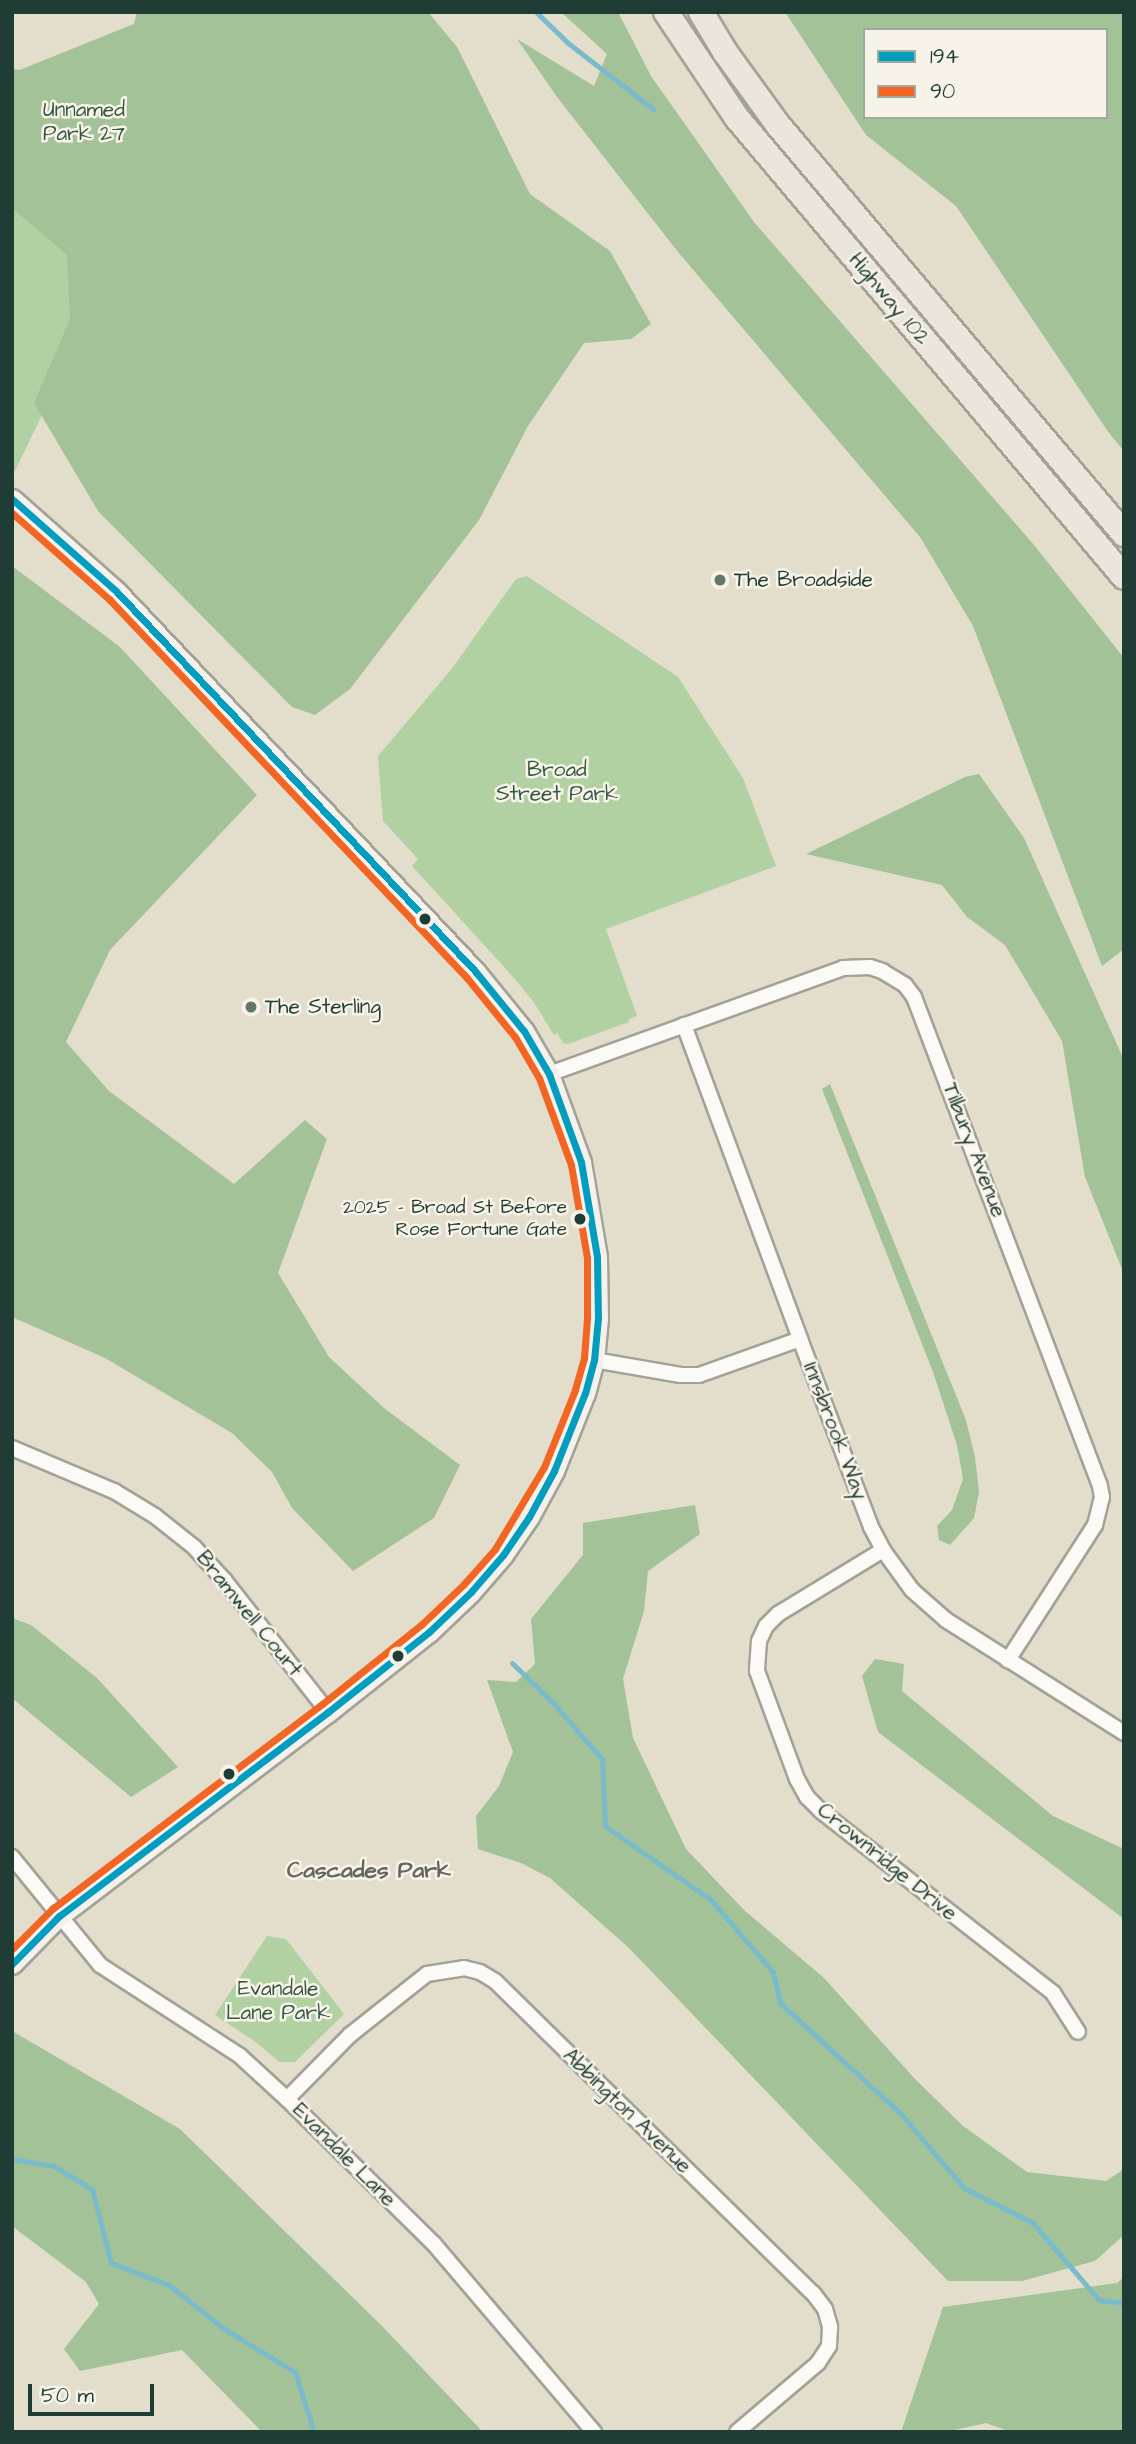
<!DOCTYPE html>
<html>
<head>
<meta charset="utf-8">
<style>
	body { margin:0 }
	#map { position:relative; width:1136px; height:2444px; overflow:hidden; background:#e3ddcc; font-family:"Architects Daughter",sans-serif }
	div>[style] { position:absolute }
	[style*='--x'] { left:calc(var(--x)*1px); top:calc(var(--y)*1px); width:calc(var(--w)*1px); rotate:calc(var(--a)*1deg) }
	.green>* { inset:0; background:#b2d1a2 }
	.forest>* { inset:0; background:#a3c298 }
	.stream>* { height:5px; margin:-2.5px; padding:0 2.5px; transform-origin:2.5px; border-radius:2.5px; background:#79bacb }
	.roads { filter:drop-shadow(2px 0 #a2a297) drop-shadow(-2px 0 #a2a297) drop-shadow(0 2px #a2a297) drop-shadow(0 -2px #a2a297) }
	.street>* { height:14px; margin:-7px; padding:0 7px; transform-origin:7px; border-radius:7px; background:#fbfaf7 }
	.secondary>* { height:19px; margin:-9.5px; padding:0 9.5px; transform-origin:9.5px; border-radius:9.5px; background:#f5f1ec }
	.highway>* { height:24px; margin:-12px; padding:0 12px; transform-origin:12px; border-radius:12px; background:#ece5dc }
	.bus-1>* { height:7px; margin:-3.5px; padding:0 3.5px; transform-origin:3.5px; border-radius:3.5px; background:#039ebf }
	.bus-2>* { height:7px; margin:-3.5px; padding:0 3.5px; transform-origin:3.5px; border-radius:3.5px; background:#f26522 }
	.dots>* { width:19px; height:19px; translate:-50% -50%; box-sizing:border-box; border:4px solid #f7f3e8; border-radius:50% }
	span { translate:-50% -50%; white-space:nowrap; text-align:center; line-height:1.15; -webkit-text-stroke:5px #f7f3e8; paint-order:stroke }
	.bus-label { font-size:19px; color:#1f3d34 }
	.right { translate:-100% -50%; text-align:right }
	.park-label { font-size:21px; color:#345943 }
	.street-label { font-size:21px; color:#1f3d34 }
	.poi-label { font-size:21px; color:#1f3d34 }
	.left { translate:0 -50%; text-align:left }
	.neighbourhood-label { font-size:23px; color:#65665d; font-weight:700 }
	.frame { position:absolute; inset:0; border:14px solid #1f3d34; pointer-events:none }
	.legend { position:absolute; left:863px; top:28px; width:245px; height:91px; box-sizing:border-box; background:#f7f3e8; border:2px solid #a1aaa0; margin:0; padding:9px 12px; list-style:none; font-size:21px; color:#1f3d34 }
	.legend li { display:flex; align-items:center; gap:14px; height:35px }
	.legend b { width:35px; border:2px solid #a1aaa0 }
	.scale { position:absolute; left:28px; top:2384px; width:126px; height:32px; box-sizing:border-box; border:4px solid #1f3d34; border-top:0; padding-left:9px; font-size:21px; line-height:24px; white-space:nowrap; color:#1f3d34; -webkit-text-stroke:5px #f7f3e8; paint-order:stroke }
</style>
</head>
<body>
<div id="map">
	<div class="green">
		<div style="clip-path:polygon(137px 12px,79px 338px,15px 471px,12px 469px,12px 87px,20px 70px,134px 24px)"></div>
		<div style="clip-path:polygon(527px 576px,678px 677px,743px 778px,776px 866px,606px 929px,637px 1016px,629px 1019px,629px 1022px,568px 1044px,563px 1043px,557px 1033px,554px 1035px,533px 1001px,506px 969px,412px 866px,418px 859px,383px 821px,378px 756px,450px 671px,516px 579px)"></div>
		<div style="clip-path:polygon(267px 1936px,286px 1939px,344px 2014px,295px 2062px,279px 2062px,257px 2043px,215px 2015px)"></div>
	</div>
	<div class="forest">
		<div style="clip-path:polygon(137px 12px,428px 12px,457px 47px,530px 194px,610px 251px,651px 324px,631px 339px,584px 343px,528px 426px,479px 520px,350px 689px,315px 715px,292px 707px,98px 511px,34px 403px,70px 319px,67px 255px,12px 208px,12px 69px,20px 70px,134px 24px)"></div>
		<div style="clip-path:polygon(561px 12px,618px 12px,651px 76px,754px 222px,1034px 545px,1124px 658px,1124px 949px,1102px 966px,973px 626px,920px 537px,678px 252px,557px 97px,517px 39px,594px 86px,607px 54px)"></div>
		<div style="clip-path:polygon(evenodd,785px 12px,1124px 12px,1124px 451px,1109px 433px,956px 206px,866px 135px,785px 12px,865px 30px,1106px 30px,1106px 117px,865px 117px,865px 30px)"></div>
		<div style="clip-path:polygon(12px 566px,120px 647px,257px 795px,110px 950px,66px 1042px,109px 1091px,234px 1184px,305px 1120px,327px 1139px,278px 1273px,329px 1357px,384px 1408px,460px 1465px,434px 1518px,353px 1571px,292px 1508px,272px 1472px,232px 1433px,105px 1358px,12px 1317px)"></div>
		<div style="clip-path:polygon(979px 774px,1024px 838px,1124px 1060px,1124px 1274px,1085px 1177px,1062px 1041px,1005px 945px,967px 917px,942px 885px,806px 854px,965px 777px)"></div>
		<div style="clip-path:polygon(830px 1084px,966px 1420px,975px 1457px,979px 1492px,974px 1518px,950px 1545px,939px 1540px,937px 1526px,952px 1510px,963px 1479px,957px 1445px,933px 1372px,822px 1089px)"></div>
		<div style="clip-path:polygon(695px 1505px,700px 1534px,648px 1571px,644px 1611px,623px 1679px,633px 1738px,686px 1849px,744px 1910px,824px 1978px,915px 2079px,963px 2126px,1027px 2172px,1106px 2181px,1124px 2169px,1124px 2235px,1095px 2261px,1022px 2281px,948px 2281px,629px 1948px,550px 1878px,521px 1863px,478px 1849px,476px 1816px,499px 1786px,513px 1752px,487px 1680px,516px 1682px,535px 1664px,531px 1619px,583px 1555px,583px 1523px)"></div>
		<div style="clip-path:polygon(12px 1618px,31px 1625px,97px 1678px,178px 1767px,131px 1797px,12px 1698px)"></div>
		<div style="clip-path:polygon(875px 1659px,904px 1664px,902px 1691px,1053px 1816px,1124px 1849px,1124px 1919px,878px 1732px,862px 1676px)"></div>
		<div style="clip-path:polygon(12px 2031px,180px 2129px,380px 2324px,483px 2432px,262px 2432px,182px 2350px,80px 2371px,64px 2349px,99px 2304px,86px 2282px,12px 2226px)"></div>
		<div style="clip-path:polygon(1124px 2277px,1124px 2432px,1011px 2432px,986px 2423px,945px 2432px,901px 2432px,943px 2307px,1117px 2283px)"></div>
	</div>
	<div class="stream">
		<div style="--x:536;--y:12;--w:45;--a:44.1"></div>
		<div style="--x:568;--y:43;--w:108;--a:37.8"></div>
		<div style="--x:512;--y:1663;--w:60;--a:44.3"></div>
		<div style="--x:555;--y:1705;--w:72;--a:49"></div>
		<div style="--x:602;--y:1759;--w:67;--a:87.4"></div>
		<div style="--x:605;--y:1826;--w:129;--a:34.9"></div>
		<div style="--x:711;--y:1900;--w:95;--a:49.3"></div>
		<div style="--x:773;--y:1972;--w:32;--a:77"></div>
		<div style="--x:780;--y:2003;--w:164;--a:42.5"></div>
		<div style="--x:901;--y:2114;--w:97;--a:49.6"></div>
		<div style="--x:964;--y:2188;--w:77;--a:26.9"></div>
		<div style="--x:1033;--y:2223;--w:101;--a:49.4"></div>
		<div style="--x:1099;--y:2300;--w:25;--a:7"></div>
		<div style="--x:12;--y:2159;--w:43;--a:9.5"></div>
		<div style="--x:54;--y:2166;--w:44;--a:31.2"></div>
		<div style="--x:92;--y:2189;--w:76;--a:75.6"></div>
		<div style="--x:111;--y:2263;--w:62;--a:20.8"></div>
		<div style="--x:169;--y:2285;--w:69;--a:38.5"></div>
		<div style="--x:223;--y:2328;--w:84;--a:31.4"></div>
		<div style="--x:295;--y:2372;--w:63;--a:72.4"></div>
	</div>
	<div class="roads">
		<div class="street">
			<div style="--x:684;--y:1025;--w:335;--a:69.7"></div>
			<div style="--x:800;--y:1339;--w:201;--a:69.3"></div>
			<div style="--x:871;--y:1527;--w:26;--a:62"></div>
			<div style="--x:883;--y:1550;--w:49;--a:54.1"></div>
			<div style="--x:912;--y:1590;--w:45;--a:41.4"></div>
			<div style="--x:946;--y:1620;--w:211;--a:32.4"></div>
			<div style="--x:549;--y:1074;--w:313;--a:-19.8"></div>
			<div style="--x:843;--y:968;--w:27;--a:-2"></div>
			<div style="--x:870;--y:967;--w:13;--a:18"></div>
			<div style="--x:882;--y:971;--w:27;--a:31"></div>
			<div style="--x:905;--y:985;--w:15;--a:53"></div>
			<div style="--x:914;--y:997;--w:523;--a:69.17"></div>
			<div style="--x:1100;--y:1486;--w:11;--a:80"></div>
			<div style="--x:1102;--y:1497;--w:29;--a:104"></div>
			<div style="--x:1095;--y:1525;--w:161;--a:122.8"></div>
			<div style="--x:594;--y:1360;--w:88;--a:9.8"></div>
			<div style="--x:681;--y:1375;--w:18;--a:0"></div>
			<div style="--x:699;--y:1375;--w:107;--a:-19.6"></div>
			<div style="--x:12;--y:1448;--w:111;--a:22.9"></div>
			<div style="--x:114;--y:1491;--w:48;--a:31.4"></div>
			<div style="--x:155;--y:1516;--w:50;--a:38.5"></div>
			<div style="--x:194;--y:1547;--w:46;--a:47.6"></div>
			<div style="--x:225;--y:1581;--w:167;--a:51.8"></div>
			<div style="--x:883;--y:1550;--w:123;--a:148.6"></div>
			<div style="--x:778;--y:1614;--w:17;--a:135"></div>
			<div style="--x:766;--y:1626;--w:17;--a:115"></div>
			<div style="--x:759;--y:1641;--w:30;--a:94"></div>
			<div style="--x:757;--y:1671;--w:115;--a:69.7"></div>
			<div style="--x:797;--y:1779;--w:21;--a:61"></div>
			<div style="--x:807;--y:1797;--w:20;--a:45"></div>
			<div style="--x:821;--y:1811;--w:295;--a:38.1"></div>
			<div style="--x:1053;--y:1993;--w:46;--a:57.3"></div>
			<div style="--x:12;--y:1857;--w:139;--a:50.8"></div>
			<div style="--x:100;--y:1965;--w:167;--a:33"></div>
			<div style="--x:240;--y:2056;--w:64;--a:42.5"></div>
			<div style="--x:287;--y:2099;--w:206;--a:44.6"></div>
			<div style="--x:434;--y:2244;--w:247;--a:49.6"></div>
			<div style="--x:287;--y:2099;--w:90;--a:-45.5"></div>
			<div style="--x:350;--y:2035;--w:98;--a:-38.4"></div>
			<div style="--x:427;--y:1974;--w:37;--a:-9"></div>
			<div style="--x:464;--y:1968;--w:16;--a:14"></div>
			<div style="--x:480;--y:1972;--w:17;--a:31"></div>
			<div style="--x:495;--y:1981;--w:445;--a:44.5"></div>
			<div style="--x:813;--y:2293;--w:20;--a:53"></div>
			<div style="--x:825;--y:2309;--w:19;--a:74"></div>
			<div style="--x:830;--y:2327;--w:19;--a:93"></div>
			<div style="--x:829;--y:2346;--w:20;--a:123"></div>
			<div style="--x:818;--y:2363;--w:106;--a:139.6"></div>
		</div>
		<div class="secondary">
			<div style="--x:12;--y:499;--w:139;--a:41.5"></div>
			<div style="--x:116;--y:591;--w:523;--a:46.63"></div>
			<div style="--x:475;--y:971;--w:77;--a:50.8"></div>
			<div style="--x:524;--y:1031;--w:50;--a:59.8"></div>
			<div style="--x:549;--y:1074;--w:94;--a:70"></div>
			<div style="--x:581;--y:1162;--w:96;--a:80.4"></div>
			<div style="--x:597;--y:1257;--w:61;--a:89.1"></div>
			<div style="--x:598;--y:1318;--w:42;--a:95.4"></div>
			<div style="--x:594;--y:1360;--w:34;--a:105"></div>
			<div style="--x:585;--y:1393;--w:84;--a:111.7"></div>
			<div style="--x:554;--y:1471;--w:52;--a:118.5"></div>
			<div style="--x:529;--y:1517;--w:46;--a:124.4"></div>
			<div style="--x:503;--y:1555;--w:49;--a:130.9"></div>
			<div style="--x:471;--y:1592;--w:58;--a:136.4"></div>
			<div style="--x:429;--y:1632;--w:129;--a:141.6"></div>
			<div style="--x:328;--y:1712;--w:338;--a:142.8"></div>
			<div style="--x:59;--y:1916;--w:67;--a:134.4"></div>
		</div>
		<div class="highway">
			<div style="--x:666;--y:12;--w:128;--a:56.2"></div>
			<div style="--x:737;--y:118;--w:600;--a:49.86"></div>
			<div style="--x:701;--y:12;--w:47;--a:59"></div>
			<div style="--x:725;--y:52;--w:90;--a:54"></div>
			<div style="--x:778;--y:125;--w:536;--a:49.77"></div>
		</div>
	</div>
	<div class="bus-1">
		<div style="--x:12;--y:499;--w:139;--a:41.5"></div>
		<div style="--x:116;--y:591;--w:523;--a:46.63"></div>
		<div style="--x:475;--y:971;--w:77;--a:50.8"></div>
		<div style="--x:524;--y:1031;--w:50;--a:59.8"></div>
		<div style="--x:549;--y:1074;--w:94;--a:70"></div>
		<div style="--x:581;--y:1162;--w:96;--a:80.4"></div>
		<div style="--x:597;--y:1257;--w:61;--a:89.1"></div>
		<div style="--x:598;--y:1318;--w:42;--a:95.4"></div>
		<div style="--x:594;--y:1360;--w:34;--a:105"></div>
		<div style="--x:585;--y:1393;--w:84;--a:111.7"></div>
		<div style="--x:554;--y:1471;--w:52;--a:118.5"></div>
		<div style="--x:529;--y:1517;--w:46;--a:124.4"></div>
		<div style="--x:503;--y:1555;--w:49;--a:130.9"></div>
		<div style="--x:471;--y:1592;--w:58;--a:136.4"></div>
		<div style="--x:429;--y:1632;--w:129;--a:141.6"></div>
		<div style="--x:328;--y:1712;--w:338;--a:142.8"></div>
		<div style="--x:59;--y:1916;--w:67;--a:134.4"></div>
	</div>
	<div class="bus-2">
		<div style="--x:12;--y:513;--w:130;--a:41.6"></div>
		<div style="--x:109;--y:599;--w:521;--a:46.63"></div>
		<div style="--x:467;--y:978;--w:76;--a:50.9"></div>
		<div style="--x:515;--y:1037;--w:48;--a:59.7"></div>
		<div style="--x:539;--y:1078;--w:93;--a:69.8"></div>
		<div style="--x:571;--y:1165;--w:94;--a:80.2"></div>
		<div style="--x:587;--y:1258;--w:60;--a:90"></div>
		<div style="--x:587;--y:1318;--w:40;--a:94.3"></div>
		<div style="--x:584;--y:1358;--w:33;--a:106"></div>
		<div style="--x:575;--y:1390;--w:83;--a:111.9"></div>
		<div style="--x:544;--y:1467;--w:96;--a:120.9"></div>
		<div style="--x:495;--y:1549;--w:48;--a:131.6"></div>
		<div style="--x:463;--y:1585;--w:57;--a:136.4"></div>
		<div style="--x:422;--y:1624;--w:128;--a:141.3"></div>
		<div style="--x:322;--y:1704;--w:338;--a:142.8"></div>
		<div style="--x:53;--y:1908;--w:58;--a:135"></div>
	</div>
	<div class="dots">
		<div style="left:720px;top:580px;background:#647569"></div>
		<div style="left:425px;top:919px;background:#1f3d34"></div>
		<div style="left:251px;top:1007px;background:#647569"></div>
		<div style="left:580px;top:1219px;background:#1f3d34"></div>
		<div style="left:398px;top:1656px;background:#1f3d34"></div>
		<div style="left:229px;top:1774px;background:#1f3d34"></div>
	</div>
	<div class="bus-label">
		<span class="right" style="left:567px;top:1219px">2025 - Broad St Before<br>Rose Fortune Gate</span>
	</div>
	<div class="park-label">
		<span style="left:84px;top:122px">Unnamed<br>Park 27</span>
		<span style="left:557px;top:782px">Broad<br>Street Park</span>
		<span style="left:278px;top:2001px">Evandale<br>Lane Park</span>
	</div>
	<div class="street-label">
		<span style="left:889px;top:299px;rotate:50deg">Highway 102</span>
		<span style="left:974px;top:1150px;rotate:69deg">Tilbury Avenue</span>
		<span style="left:835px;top:1431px;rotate:69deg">Innsbrook Way</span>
		<span style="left:249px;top:1614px;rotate:51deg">Bramwell Court</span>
		<span style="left:887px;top:1862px;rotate:39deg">Crownridge Drive</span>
		<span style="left:627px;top:2111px;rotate:44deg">Abbington Avenue</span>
		<span style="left:344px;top:2155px;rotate:45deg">Evandale Lane</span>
	</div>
	<div class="poi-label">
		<span class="left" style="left:734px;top:580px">The Broadside</span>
		<span class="left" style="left:265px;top:1007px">The Sterling</span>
	</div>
	<div class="neighbourhood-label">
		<span style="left:369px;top:1870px">Cascades Park</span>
	</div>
	<div class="frame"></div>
	<ul class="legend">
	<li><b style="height:9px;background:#039ebf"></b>194</li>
	<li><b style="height:9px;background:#f26522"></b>90</li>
	</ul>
	<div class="scale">50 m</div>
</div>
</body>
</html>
